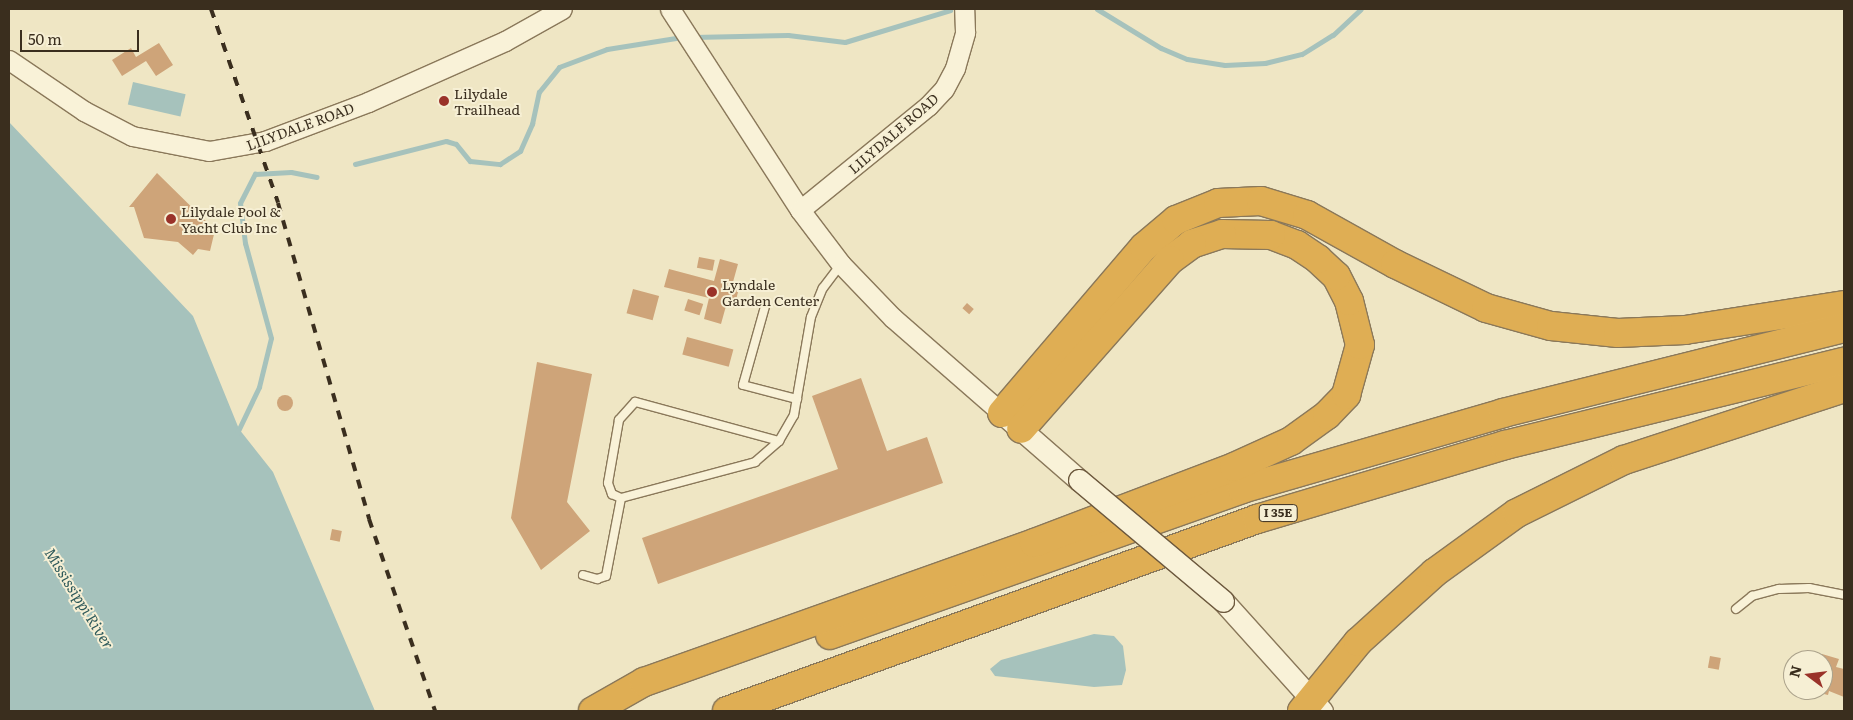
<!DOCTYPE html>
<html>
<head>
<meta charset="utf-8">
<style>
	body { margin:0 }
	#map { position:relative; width:1853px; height:720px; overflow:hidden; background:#efe6c4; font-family:Literata,serif }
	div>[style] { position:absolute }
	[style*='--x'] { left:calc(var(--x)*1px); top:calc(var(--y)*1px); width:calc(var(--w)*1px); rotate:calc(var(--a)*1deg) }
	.water>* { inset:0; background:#a6c2bc; transform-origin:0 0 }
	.stream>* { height:5px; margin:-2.5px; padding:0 2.5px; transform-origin:2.5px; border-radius:2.5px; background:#a6c2bc }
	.building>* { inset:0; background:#cea479; transform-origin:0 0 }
	.round { border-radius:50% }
	.roads { filter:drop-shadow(1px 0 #8a785a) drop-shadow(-1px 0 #8a785a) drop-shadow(0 1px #8a785a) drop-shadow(0 -1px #8a785a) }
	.service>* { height:8px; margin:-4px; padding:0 4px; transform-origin:4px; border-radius:4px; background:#f9f2d8 }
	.tertiary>* { height:19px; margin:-9.5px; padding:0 9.5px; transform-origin:9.5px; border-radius:9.5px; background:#f9f2d8 }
	.secondary>* { height:21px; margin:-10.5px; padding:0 10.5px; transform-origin:10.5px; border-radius:10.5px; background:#f9f2d8 }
	.motorway>* { height:28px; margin:-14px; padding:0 14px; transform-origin:14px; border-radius:14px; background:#dfae54 }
	.rail>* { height:4px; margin-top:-2px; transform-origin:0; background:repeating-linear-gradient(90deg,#3a2e1e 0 9px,transparent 0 18px) }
	.bridges { filter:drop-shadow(1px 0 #6c583d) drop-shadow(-1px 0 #6c583d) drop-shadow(0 1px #6c583d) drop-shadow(0 -1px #6c583d) }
	.secondary-bridge>* { height:21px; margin:-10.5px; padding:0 10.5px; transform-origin:10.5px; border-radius:10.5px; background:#f9f2d8 }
	.dots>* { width:14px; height:14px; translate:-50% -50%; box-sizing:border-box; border:2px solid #f6efd4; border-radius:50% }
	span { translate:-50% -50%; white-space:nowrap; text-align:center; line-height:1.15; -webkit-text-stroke:4px #f6efd4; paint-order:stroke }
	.shield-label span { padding:1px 4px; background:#f6efd4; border:1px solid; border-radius:4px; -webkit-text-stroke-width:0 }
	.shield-label { font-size:12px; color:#3a2e1e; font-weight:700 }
	.poi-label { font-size:14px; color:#3a2e1e }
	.left { translate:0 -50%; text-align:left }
	.street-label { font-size:14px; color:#3a2e1e }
	.water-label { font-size:15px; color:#2d595a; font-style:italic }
	.frame { position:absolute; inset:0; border:10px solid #3a2e1e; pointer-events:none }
	.north { position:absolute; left:1783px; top:650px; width:50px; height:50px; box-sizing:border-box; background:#f6efd4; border:1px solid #aba28b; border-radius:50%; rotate:285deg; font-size:14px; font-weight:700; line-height:20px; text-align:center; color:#3a2e1e }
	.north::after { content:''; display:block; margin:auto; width:18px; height:22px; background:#9a3229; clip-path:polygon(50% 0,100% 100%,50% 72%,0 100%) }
	.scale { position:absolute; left:20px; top:30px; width:119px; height:22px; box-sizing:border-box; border:2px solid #3a2e1e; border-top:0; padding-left:6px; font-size:15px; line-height:18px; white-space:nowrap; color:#3a2e1e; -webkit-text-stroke:4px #f6efd4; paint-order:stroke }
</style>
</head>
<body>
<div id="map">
	<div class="water">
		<div style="left:133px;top:82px;width:54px;height:23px;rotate:13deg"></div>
		<div style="clip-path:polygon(9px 122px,193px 316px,239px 429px,273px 472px,375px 711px,9px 711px)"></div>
		<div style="clip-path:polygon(1094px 634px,1114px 636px,1123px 646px,1126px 670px,1122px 685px,1094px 687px,995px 676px,990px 669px,1001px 660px)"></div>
	</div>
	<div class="stream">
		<div style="--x:1097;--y:9;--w:75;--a:31.4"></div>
		<div style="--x:1161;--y:48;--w:28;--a:23"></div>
		<div style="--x:1187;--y:59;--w:38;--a:9"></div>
		<div style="--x:1225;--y:65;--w:40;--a:-2.9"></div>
		<div style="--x:1265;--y:63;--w:38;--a:-14"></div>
		<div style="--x:1302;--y:54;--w:36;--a:-32"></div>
		<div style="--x:1333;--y:35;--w:38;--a:-43"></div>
		<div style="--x:693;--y:37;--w:95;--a:-1.2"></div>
		<div style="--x:788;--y:35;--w:57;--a:7"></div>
		<div style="--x:845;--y:42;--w:110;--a:-16.9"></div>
		<div style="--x:355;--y:164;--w:94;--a:-14.2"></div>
		<div style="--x:446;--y:141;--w:10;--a:17"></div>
		<div style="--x:456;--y:144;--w:22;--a:51"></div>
		<div style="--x:470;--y:161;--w:30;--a:6"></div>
		<div style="--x:500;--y:164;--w:24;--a:-33"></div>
		<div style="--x:520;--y:151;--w:30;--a:-66"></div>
		<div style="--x:532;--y:124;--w:33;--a:-78"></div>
		<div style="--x:539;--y:92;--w:32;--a:-51"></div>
		<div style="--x:559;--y:67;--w:51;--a:-20.6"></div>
		<div style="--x:607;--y:49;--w:76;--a:-9.1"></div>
		<div style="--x:237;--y:433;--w:51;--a:-64.4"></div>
		<div style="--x:259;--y:387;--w:50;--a:-76.2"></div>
		<div style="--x:271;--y:338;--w:98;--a:-105.3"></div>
		<div style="--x:245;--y:243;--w:40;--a:-97.1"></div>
		<div style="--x:240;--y:203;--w:33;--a:-63"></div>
		<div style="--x:255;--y:174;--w:36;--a:-3"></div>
		<div style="--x:291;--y:172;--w:26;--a:11"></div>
	</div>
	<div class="building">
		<div style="clip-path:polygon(159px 43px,173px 65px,156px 76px,146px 61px,122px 76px,112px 60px,131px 48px,136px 57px)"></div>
		<div style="clip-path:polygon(157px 173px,215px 230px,210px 251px,198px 249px,193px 255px,178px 242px,144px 238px,134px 207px,129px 207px)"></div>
		<div style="left:699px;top:257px;width:16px;height:11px;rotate:11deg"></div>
		<div style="clip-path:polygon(720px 259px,738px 264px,733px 282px,740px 284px,734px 308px,726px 306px,721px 324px,704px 319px,709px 298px,664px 287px,669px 269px,714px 281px)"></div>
		<div style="left:633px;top:289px;width:27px;height:25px;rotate:15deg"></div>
		<div style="left:688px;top:299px;width:16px;height:12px;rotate:18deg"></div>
		<div style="left:967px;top:303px;width:9px;height:7px;rotate:41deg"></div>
		<div style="left:687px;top:337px;width:48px;height:18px;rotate:15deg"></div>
		<div style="clip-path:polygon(537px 362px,592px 374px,567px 502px,590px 531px,541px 570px,511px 518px)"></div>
		<div style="clip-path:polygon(861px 378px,887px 451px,927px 437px,943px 483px,658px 584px,642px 538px,838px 469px,812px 396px)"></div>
		<div class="round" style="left:277px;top:395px;width:16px;height:16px"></div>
		<div style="left:332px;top:529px;width:10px;height:11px;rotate:11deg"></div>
		<div style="clip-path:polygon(1800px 653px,1812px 656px,1811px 660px,1798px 660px)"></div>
		<div style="clip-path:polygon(1822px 654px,1839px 659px,1836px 667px,1844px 669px,1844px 697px,1829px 691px,1828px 695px,1812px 691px,1823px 690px)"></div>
		<div style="left:1710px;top:656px;width:11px;height:12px;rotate:10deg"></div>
	</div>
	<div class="roads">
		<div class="service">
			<div style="--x:766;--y:303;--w:85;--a:105.7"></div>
			<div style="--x:743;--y:385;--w:56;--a:14.5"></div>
			<div style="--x:779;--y:441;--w:149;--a:-164.8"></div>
			<div style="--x:635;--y:402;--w:24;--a:132"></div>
			<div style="--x:619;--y:420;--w:64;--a:99.9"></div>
			<div style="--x:608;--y:483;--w:12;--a:70"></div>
			<div style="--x:612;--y:494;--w:10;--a:24"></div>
			<div style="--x:621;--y:498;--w:139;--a:-15"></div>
			<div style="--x:755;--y:462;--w:32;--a:-41"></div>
			<div style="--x:779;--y:441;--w:30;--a:-60"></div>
			<div style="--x:794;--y:415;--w:99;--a:-80.2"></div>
			<div style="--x:811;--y:317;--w:31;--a:-68"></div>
			<div style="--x:823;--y:288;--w:30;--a:-53"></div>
			<div style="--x:583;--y:575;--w:15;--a:16"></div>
			<div style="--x:597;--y:579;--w:9;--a:-18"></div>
			<div style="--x:606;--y:576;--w:79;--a:-79.1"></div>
			<div style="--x:1736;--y:609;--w:21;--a:-39"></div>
			<div style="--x:1752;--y:596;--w:28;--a:-15"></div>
			<div style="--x:1779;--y:589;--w:30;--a:-2"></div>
			<div style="--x:1809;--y:588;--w:36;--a:11"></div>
		</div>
		<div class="tertiary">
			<div style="--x:670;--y:9;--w:239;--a:57.1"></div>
			<div style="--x:800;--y:210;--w:68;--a:52.8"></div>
			<div style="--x:841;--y:264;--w:75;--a:46.1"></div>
			<div style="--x:893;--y:318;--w:145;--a:41.1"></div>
			<div style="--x:9;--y:60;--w:91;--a:34.2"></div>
			<div style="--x:84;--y:111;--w:54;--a:27.5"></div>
			<div style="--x:132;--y:136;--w:78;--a:11"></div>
			<div style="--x:209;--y:151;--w:57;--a:-10.1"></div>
			<div style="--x:265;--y:141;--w:110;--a:-20.7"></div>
			<div style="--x:368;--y:102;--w:150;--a:-24"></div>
			<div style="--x:505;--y:41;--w:65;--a:-29.3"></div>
			<div style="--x:800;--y:210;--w:165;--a:-39.1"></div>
			<div style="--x:928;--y:106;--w:23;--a:-47"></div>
			<div style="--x:944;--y:89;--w:24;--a:-62"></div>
			<div style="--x:955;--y:68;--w:37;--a:-74"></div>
			<div style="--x:965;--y:32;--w:23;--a:-92"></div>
		</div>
		<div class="secondary">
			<div style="--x:1009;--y:419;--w:93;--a:41.1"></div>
			<div style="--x:1223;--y:601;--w:148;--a:48"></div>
		</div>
		<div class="motorway">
			<div style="--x:1002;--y:413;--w:218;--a:-49.5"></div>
			<div style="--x:1144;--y:247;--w:42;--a:-40.2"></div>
			<div style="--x:1176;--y:220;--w:45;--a:-22"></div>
			<div style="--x:1218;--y:203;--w:43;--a:-2.7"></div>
			<div style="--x:1261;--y:201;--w:48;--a:16.9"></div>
			<div style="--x:1307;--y:215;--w:101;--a:29.1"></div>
			<div style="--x:1395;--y:264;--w:101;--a:25.8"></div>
			<div style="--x:1486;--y:308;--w:67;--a:15.5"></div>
			<div style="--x:1551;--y:326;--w:67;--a:6"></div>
			<div style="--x:1618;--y:333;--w:67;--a:-2.6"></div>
			<div style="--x:1685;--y:330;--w:161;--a:-8.9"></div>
			<div style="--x:830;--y:635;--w:437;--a:-19.5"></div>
			<div style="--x:1242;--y:489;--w:272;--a:-16.2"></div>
			<div style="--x:1503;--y:413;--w:351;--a:-14"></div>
			<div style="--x:593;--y:711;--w:59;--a:-29.6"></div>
			<div style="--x:644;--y:682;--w:414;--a:-19.6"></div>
			<div style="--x:1034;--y:543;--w:214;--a:-20.8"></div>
			<div style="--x:1234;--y:467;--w:63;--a:-24.5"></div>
			<div style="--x:1291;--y:441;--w:44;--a:-35.8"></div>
			<div style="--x:1327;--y:415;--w:28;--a:-46"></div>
			<div style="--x:1346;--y:395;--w:52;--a:-74.4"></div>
			<div style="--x:1360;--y:345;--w:45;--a:-104"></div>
			<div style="--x:1349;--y:301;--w:28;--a:-117"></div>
			<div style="--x:1336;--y:276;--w:25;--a:-137"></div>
			<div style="--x:1318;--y:259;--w:25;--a:-146"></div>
			<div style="--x:1297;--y:245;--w:28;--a:-159"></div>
			<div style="--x:1271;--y:235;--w:49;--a:-178.8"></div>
			<div style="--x:1222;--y:234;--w:32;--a:162"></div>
			<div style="--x:1192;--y:244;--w:27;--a:144"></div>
			<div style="--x:1170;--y:260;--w:225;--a:131.4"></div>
			<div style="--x:727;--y:711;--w:564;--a:-19.91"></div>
			<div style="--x:1257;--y:519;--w:259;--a:-16.6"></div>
			<div style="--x:1505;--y:445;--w:349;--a:-13.8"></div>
			<div style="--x:1302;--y:711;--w:89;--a:-50.9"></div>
			<div style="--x:1358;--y:642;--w:103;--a:-42.2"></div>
			<div style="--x:1434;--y:573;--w:102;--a:-35.9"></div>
			<div style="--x:1517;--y:513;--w:119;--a:-26.4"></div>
			<div style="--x:1624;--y:460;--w:231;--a:-18.1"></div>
		</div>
	</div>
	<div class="rail">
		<div style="--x:211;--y:9;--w:205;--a:70.9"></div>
		<div style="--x:278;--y:203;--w:329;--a:73.9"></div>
		<div style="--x:369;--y:519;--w:203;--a:71"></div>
	</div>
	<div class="bridges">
		<div class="secondary-bridge">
			<div style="--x:1079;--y:480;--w:188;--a:40"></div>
		</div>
	</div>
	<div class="dots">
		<div style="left:444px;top:101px;background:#9a3229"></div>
		<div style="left:171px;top:219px;background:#9a3229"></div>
		<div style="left:712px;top:292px;background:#9a3229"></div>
	</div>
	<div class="shield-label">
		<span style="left:1278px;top:513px">I 35E</span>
	</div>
	<div class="poi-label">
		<span class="left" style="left:454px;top:101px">Lilydale<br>Trailhead</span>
		<span class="left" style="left:181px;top:219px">Lilydale Pool &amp;<br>Yacht Club Inc</span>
		<span class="left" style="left:722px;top:292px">Lyndale<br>Garden Center</span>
	</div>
	<div class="street-label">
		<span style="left:300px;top:126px;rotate:-20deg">LILYDALE ROAD</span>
		<span style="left:893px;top:133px;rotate:-41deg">LILYDALE ROAD</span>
	</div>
	<div class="water-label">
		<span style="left:80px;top:598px;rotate:58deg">Mississippi River</span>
	</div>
	<div class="frame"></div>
	<div class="north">N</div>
	<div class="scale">50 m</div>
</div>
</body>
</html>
